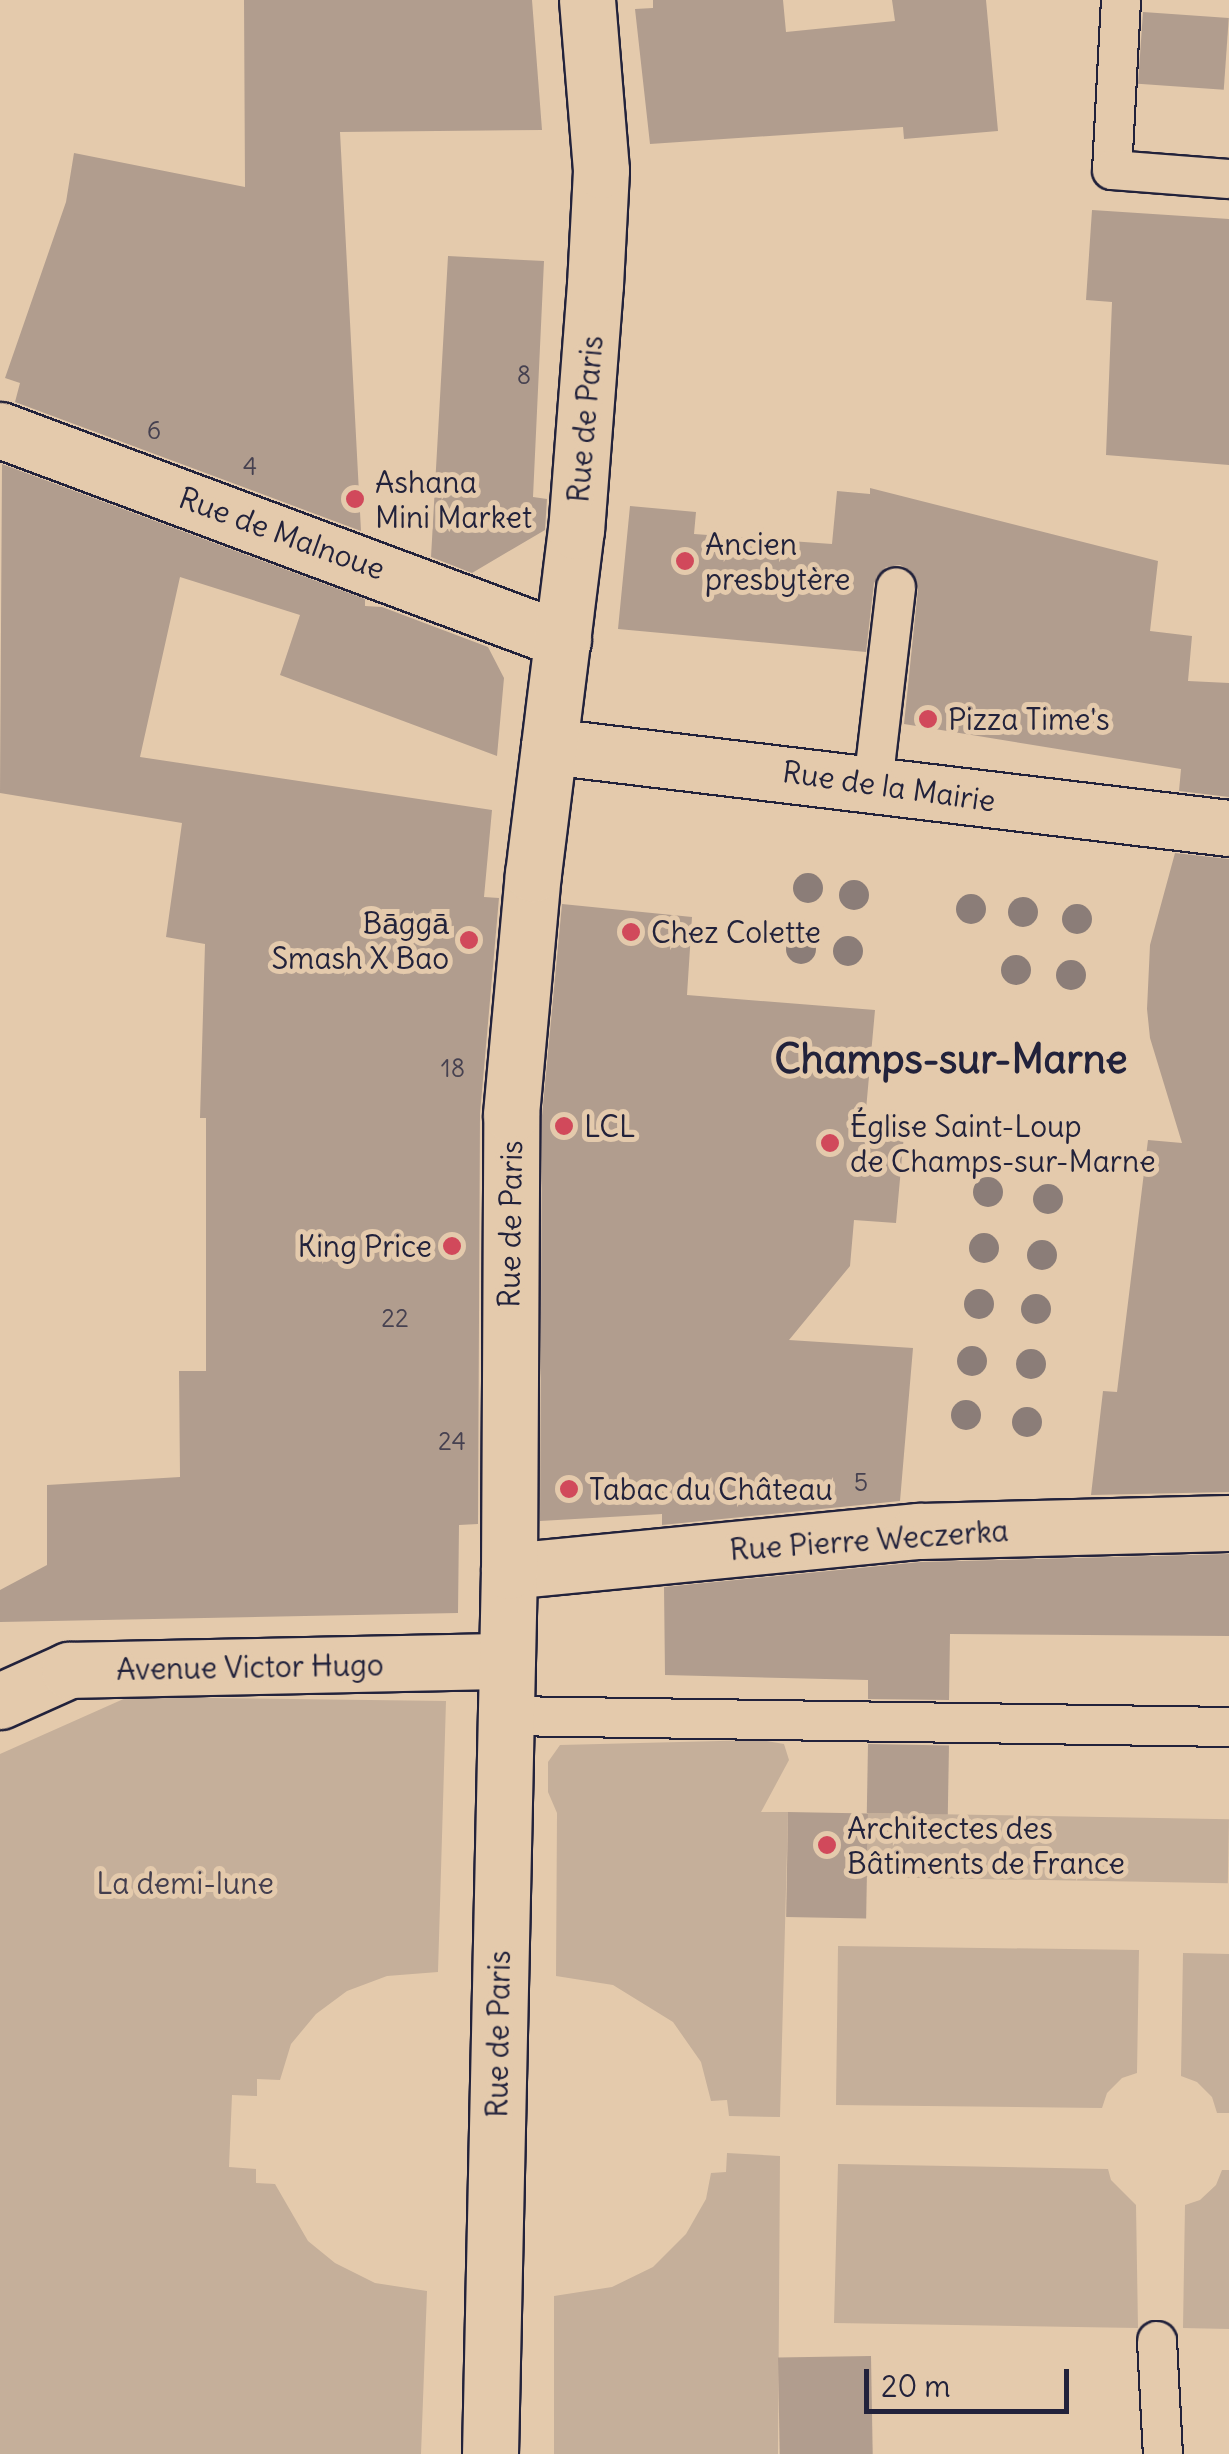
<!DOCTYPE html>
<html>
<head>
<meta charset="utf-8">
<style>
	body { margin:0 }
	#map { position:relative; width:1229px; height:2454px; overflow:hidden; background:#e4caac; font-family:Delius,sans-serif }
	div>[style] { position:absolute }
	[style*='--x'] { left:calc(var(--x)*1px); top:calc(var(--y)*1px); width:calc(var(--w)*1px); rotate:calc(var(--a)*1deg) }
	.green>* { inset:0; background:#c5af9a; transform-origin:0 0 }
	.building>* { inset:0; background:#b19d8e; transform-origin:0 0 }
	.roads { filter:drop-shadow(2px 0 #22223b) drop-shadow(-2px 0 #22223b) drop-shadow(0 2px #22223b) drop-shadow(0 -2px #22223b) }
	.lane>* { height:38px; margin:-19px; padding:0 19px; transform-origin:19px; border-radius:19px; background:#e4caac }
	.street>* { height:55px; margin:-27.5px; padding:0 27.5px; transform-origin:27.5px; border-radius:27.5px; background:#e4caac }
	.secondary>* { height:55px; margin:-27.5px; padding:0 27.5px; transform-origin:27.5px; border-radius:27.5px; background:#e4caac }
	.trees>* { width:30px; height:30px; margin:-15px; border-radius:50%; background:#8b7d78 }
	.dots>* { width:28px; height:28px; translate:-50% -50%; box-sizing:border-box; border:5px solid #e4caac; border-radius:50% }
	span { translate:-50% -50%; white-space:nowrap; text-align:center; line-height:1.15; -webkit-text-stroke:10px #e4caac; paint-order:stroke }
	.number-label { font-size:25px; color:#464150 }
	.number-label span { -webkit-text-stroke-width:0 }
	.street-label { font-size:30px; color:#22223b }
	.poi-label { font-size:30px; color:#22223b }
	.left { translate:0 -50%; text-align:left }
	.right { translate:-100% -50%; text-align:right }
	.park-label { font-size:30px; color:#433e4e }
	.district-label { font-size:40px; color:#22223b; font-weight:700 }
	.scale { position:absolute; left:864px; top:2369px; width:205px; height:45px; box-sizing:border-box; border:5px solid #22223b; border-top:0; padding-left:12px; font-size:30px; line-height:35px; white-space:nowrap; color:#22223b; -webkit-text-stroke:8px #e4caac; paint-order:stroke }
</style>
</head>
<body>
<div id="map">
	<div class="green">
		<div style="clip-path:polygon(128px 1697px,446px 1701px,438px 1972px,387px 1976px,347px 1991px,316px 2014px,291px 2044px,280px 2080px,257px 2079px,257px 2096px,232px 2095px,229px 2167px,256px 2169px,256px 2183px,275px 2184px,308px 2241px,335px 2263px,375px 2283px,427px 2291px,421px 2454px,0 2454px,0 1754px)"></div>
		<div style="clip-path:polygon(760px 1740px,784px 1744px,789px 1760px,761px 1812px,788px 1812px,780px 2117px,729px 2116px,727px 2100px,711px 2101px,701px 2062px,673px 2022px,613px 1985px,556px 1976px,557px 1813px,548px 1792px,548px 1762px,560px 1745px)"></div>
		<div style="left:868px;top:1813px;width:361px;height:64px;rotate:1deg"></div>
		<div style="clip-path:polygon(838px 1946px,1139px 1950px,1137px 2073px,1122px 2078px,1107px 2093px,1102px 2108px,836px 2105px)"></div>
		<div style="clip-path:polygon(1183px 1953px,1229px 1954px,1229px 2113px,1217px 2113px,1212px 2097px,1197px 2082px,1181px 2076px)"></div>
		<div style="clip-path:polygon(727px 2153px,780px 2156px,778px 2454px,554px 2454px,554px 2296px,612px 2287px,653px 2267px,686px 2234px,706px 2199px,711px 2173px,726px 2172px)"></div>
		<div style="clip-path:polygon(838px 2164px,1108px 2169px,1111px 2180px,1136px 2205px,1138px 2328px,834px 2323px)"></div>
		<div style="clip-path:polygon(1222px 2170px,1229px 2170px,1229px 2329px,1183px 2328px,1185px 2205px,1200px 2200px,1216px 2185px)"></div>
	</div>
	<div class="building">
		<div style="clip-path:polygon(244px 0,532px 0,542px 130px,340px 132px,361px 531px,15px 402px,20px 383px,5px 378px,66px 202px,74px 153px,245px 187px)"></div>
		<div style="clip-path:polygon(653px 0,783px 0,786px 32px,895px 21px,892px 0,986px 0,998px 131px,904px 139px,903px 127px,650px 144px,635px 9px,653px 8px)"></div>
		<div style="left:1143px;top:12px;width:86px;height:72px;rotate:4deg"></div>
		<div style="clip-path:polygon(1092px 210px,1229px 219px,1229px 465px,1106px 455px,1112px 302px,1086px 300px)"></div>
		<div style="clip-path:polygon(448px 256px,544px 261px,533px 497px,547px 499px,545px 530px,472px 573px,431px 557px)"></div>
		<div style="clip-path:polygon(2px 464px,365px 599px,365px 606px,382px 607px,488px 647px,504px 678px,497px 756px,280px 675px,300px 615px,180px 577px,140px 757px,492px 810px,484px 897px,499px 898px,480px 1114px,478px 1524px,459px 1525px,458px 1613px,0 1622px,0 1590px,47px 1565px,47px 1485px,180px 1477px,179px 1371px,206px 1371px,206px 1118px,200px 1118px,205px 944px,166px 937px,182px 823px,0 793px)"></div>
		<div style="clip-path:polygon(870px 488px,1158px 561px,1150px 631px,1192px 636px,1188px 681px,1229px 683px,1229px 797px,1179px 791px,1181px 769px,904px 724px,918px 589px,910px 570px,900px 565px,886px 567px,874px 583px,866px 652px,618px 629px,630px 506px,696px 512px,694px 534px,832px 544px,837px 491px,870px 494px)"></div>
		<div style="clip-path:polygon(1175px 853px,1229px 859px,1229px 1492px,1091px 1495px,1103px 1391px,1117px 1392px,1148px 1140px,1182px 1143px,1150px 1038px,1147px 1009px,1150px 945px)"></div>
		<div style="clip-path:polygon(562px 904px,692px 917px,687px 995px,875px 1010px,864px 1132px,904px 1135px,896px 1223px,854px 1220px,850px 1266px,789px 1340px,913px 1348px,900px 1501px,662px 1525px,662px 1514px,540px 1521px,542px 1116px)"></div>
		<div style="clip-path:polygon(1229px 1554px,1229px 1636px,950px 1634px,949px 1700px,868px 1699px,868px 1680px,665px 1675px,664px 1587px,921px 1562px)"></div>
		<div style="left:868px;top:1744px;width:81px;height:69px;rotate:1deg"></div>
		<div style="left:788px;top:1812px;width:80px;height:105px;rotate:1deg"></div>
		<div style="left:871px;top:2356px;width:98px;height:93px;rotate:89deg"></div>
	</div>
	<div class="roads">
		<div class="lane">
			<div style="--x:1121;--y:0;--w:170;--a:93"></div>
			<div style="--x:1112;--y:170;--w:117;--a:4.4"></div>
			<div style="--x:873;--y:784;--w:198;--a:-83.3"></div>
			<div style="--x:506;--y:1716;--w:723;--a:0.87"></div>
			<div style="--x:1157;--y:2341;--w:113;--a:87"></div>
		</div>
		<div class="street">
			<div style="--x:0;--y:430;--w:601;--a:20.46"></div>
			<div style="--x:549;--y:746;--w:685;--a:6.88"></div>
			<div style="--x:509;--y:1571;--w:412;--a:-5.6"></div>
			<div style="--x:919;--y:1531;--w:310;--a:-1.5"></div>
			<div style="--x:0;--y:1701;--w:76;--a:-24.2"></div>
			<div style="--x:69;--y:1670;--w:438;--a:-1.2"></div>
		</div>
		<div class="secondary">
			<div style="--x:490;--y:2454;--w:883;--a:-88.77"></div>
			<div style="--x:509;--y:1571;--w:457;--a:-89.7"></div>
			<div style="--x:511;--y:1114;--w:241;--a:-84.8"></div>
			<div style="--x:533;--y:874;--w:346;--a:-82.9"></div>
			<div style="--x:576;--y:531;--w:247;--a:-85.6"></div>
			<div style="--x:595;--y:285;--w:115;--a:-87"></div>
			<div style="--x:601;--y:170;--w:171;--a:-94.7"></div>
		</div>
	</div>
	<div class="trees">
		<div style="left:808px;top:888px"></div>
		<div style="left:854px;top:895px"></div>
		<div style="left:971px;top:909px"></div>
		<div style="left:1023px;top:912px"></div>
		<div style="left:1077px;top:919px"></div>
		<div style="left:801px;top:949px"></div>
		<div style="left:848px;top:951px"></div>
		<div style="left:1016px;top:970px"></div>
		<div style="left:1071px;top:975px"></div>
		<div style="left:988px;top:1192px"></div>
		<div style="left:1048px;top:1199px"></div>
		<div style="left:984px;top:1248px"></div>
		<div style="left:1042px;top:1255px"></div>
		<div style="left:979px;top:1304px"></div>
		<div style="left:1036px;top:1309px"></div>
		<div style="left:972px;top:1361px"></div>
		<div style="left:1031px;top:1364px"></div>
		<div style="left:966px;top:1415px"></div>
		<div style="left:1027px;top:1422px"></div>
	</div>
	<div class="dots">
		<div style="left:355px;top:499px;background:#d1495b"></div>
		<div style="left:685px;top:561px;background:#d1495b"></div>
		<div style="left:928px;top:719px;background:#d1495b"></div>
		<div style="left:631px;top:932px;background:#d1495b"></div>
		<div style="left:469px;top:940px;background:#d1495b"></div>
		<div style="left:564px;top:1126px;background:#d1495b"></div>
		<div style="left:830px;top:1143px;background:#d1495b"></div>
		<div style="left:452px;top:1246px;background:#d1495b"></div>
		<div style="left:569px;top:1489px;background:#d1495b"></div>
		<div style="left:827px;top:1845px;background:#d1495b"></div>
	</div>
	<div class="number-label">
		<span style="left:524px;top:375px">8</span>
		<span style="left:154px;top:430px">6</span>
		<span style="left:250px;top:466px">4</span>
		<span style="left:453px;top:1068px">18</span>
		<span style="left:395px;top:1318px">22</span>
		<span style="left:452px;top:1441px">24</span>
		<span style="left:861px;top:1482px">5</span>
	</div>
	<div class="street-label">
		<span style="left:585px;top:419px;rotate:-85deg">Rue de Paris</span>
		<span style="left:282px;top:533px;rotate:20deg">Rue de Malnoue</span>
		<span style="left:889px;top:786px;rotate:8deg">Rue de la Mairie</span>
		<span style="left:510px;top:1224px;rotate:-89deg">Rue de Paris</span>
		<span style="left:869px;top:1540px;rotate:-4deg">Rue Pierre Weczerka</span>
		<span style="left:250px;top:1667px;rotate:-1deg">Avenue Victor Hugo</span>
		<span style="left:498px;top:2034px;rotate:-89deg">Rue de Paris</span>
	</div>
	<div class="poi-label">
		<span class="left" style="left:375px;top:499px">Ashana<br>Mini Market</span>
		<span class="left" style="left:705px;top:561px">Ancien<br>presbytère</span>
		<span class="left" style="left:948px;top:719px">Pizza Time's</span>
		<span class="right" style="left:449px;top:940px">Bāggā<br>Smash X Bao</span>
		<span class="left" style="left:651px;top:932px">Chez Colette</span>
		<span class="left" style="left:584px;top:1126px">LCL</span>
		<span class="left" style="left:850px;top:1143px">Église Saint-Loup<br>de Champs-sur-Marne</span>
		<span class="right" style="left:432px;top:1246px">King Price</span>
		<span class="left" style="left:589px;top:1489px">Tabac du Château</span>
		<span class="left" style="left:847px;top:1845px">Architectes des<br>Bâtiments de France</span>
	</div>
	<div class="park-label">
		<span style="left:185px;top:1883px">La demi-lune</span>
	</div>
	<div class="district-label">
		<span style="left:951px;top:1059px">Champs-sur-Marne</span>
	</div>
	<div class="scale">20 m</div>
</div>
</body>
</html>
